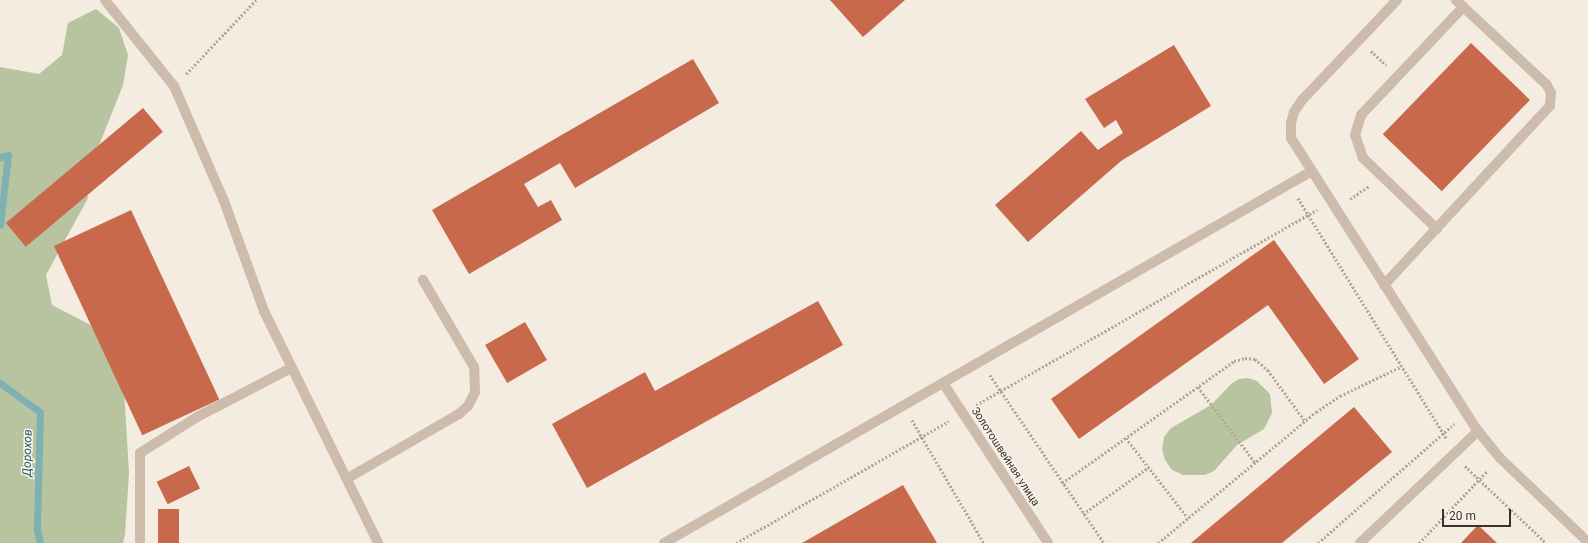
<!DOCTYPE html>
<html>
<head>
<meta charset="utf-8">
<style>
	body { margin:0 }
	#map { position:relative; width:1588px; height:543px; overflow:hidden; background:#f4ebe1; font-family:Roboto,sans-serif }
	div>[style] { position:absolute }
	[style*='--x'] { left:calc(var(--x)*1px); top:calc(var(--y)*1px); width:calc(var(--w)*1px); rotate:calc(var(--a)*1deg) }
	.green>* { inset:0; background:#b8c4a0 }
	.stream>* { height:7px; margin:-3.5px; padding:0 3.5px; transform-origin:3.5px; border-radius:3.5px; background:#7fb0b2 }
	.building>* { inset:0; background:#c8694b; transform-origin:0 0 }
	.path>* { height:2.5px; margin-top:-1.25px; transform-origin:0; background:repeating-linear-gradient(90deg,#b9a596 0 2px,transparent 0 4px) }
	.service>* { height:10px; margin:-5px; padding:0 5px; transform-origin:5px; border-radius:5px; background:#cdbbac }
	.minor>* { height:10px; margin:-5px; padding:0 5px; transform-origin:5px; border-radius:5px; background:#cdbbac }
	span { translate:-50% -50%; white-space:nowrap; text-align:center; line-height:1.15; -webkit-text-stroke:3px #fbf5ee; paint-order:stroke }
	.street-label { font-size:11px; color:#3b302b }
	.water-label { font-size:12px; color:#1f5a5e; font-style:italic }
	.scale { position:absolute; left:1442px; top:509px; width:69px; height:18px; box-sizing:border-box; border:2px solid #3b302b; border-top:0; padding-left:5px; font-size:12px; line-height:14px; white-space:nowrap; color:#3b302b; -webkit-text-stroke:3px #fbf5ee; paint-order:stroke }
</style>
</head>
<body>
<div id="map">
	<div class="green">
		<div style="clip-path:polygon(96px 9px,119px 28px,128px 55px,123px 85px,100px 143px,83px 168px,88px 198px,46px 275px,52px 305px,104px 332px,122px 356px,129px 473px,125px 535px,123px 543px,0 543px,0 67px,39px 74px,62px 55px,68px 23px)"></div>
		<div style="clip-path:polygon(1248px 378px,1257px 381px,1270px 394px,1272px 413px,1264px 429px,1237px 445px,1214px 471px,1205px 475px,1183px 475px,1172px 470px,1165px 460px,1162px 449px,1164px 437px,1171px 428px,1211px 405px,1232px 383px,1239px 379px)"></div>
	</div>
	<div class="stream">
		<div style="--x:0;--y:157;--w:8;--a:-14"></div>
		<div style="--x:8;--y:155;--w:70;--a:96.5"></div>
		<div style="--x:0;--y:383;--w:49;--a:35.9"></div>
		<div style="--x:40;--y:412;--w:118;--a:91.5"></div>
		<div style="--x:37;--y:530;--w:13;--a:77"></div>
	</div>
	<div class="building">
		<div style="clip-path:polygon(830px 0,905px 0,863px 37px)"></div>
		<div style="left:1471px;top:43px;width:82px;height:127px;rotate:44deg"></div>
		<div style="clip-path:polygon(1174px 45px,1211px 106px,1121px 161px,1028px 242px,995px 205px,1081px 131px,1098px 150px,1123px 133px,1116px 120px,1104px 128px,1085px 99px)"></div>
		<div style="clip-path:polygon(693px 59px,719px 103px,575px 188px,560px 163px,524px 184px,538px 207px,551px 200px,562px 220px,469px 274px,432px 210px)"></div>
		<div style="left:143px;top:108px;width:31px;height:179px;rotate:50deg"></div>
		<div style="left:131px;top:210px;width:209px;height:85px;rotate:65deg"></div>
		<div style="clip-path:polygon(1274px 240px,1359px 359px,1324px 384px,1268px 305px,1079px 439px,1051px 399px)"></div>
		<div style="clip-path:polygon(818px 301px,843px 345px,587px 488px,552px 424px,645px 372px,655px 391px)"></div>
		<div style="left:525px;top:322px;width:44px;height:46px;rotate:60deg"></div>
		<div style="clip-path:polygon(1354px 407px,1392px 452px,1282px 543px,1191px 543px)"></div>
		<div style="left:189px;top:466px;width:25px;height:36px;rotate:64deg"></div>
		<div style="clip-path:polygon(903px 485px,937px 543px,802px 543px)"></div>
		<div style="left:158px;top:509px;width:21px;height:34px"></div>
		<div style="clip-path:polygon(1478px 525px,1497px 543px,1461px 543px)"></div>
	</div>
	<div class="path">
		<div style="--x:1371;--y:51;--w:21;--a:43"></div>
		<div style="--x:186;--y:74;--w:102;--a:-46.6"></div>
		<div style="--x:1298;--y:198;--w:283;--a:58.3"></div>
		<div style="--x:1350;--y:199;--w:23;--a:-34"></div>
		<div style="--x:990;--y:375;--w:203;--a:55.8"></div>
		<div style="--x:1198;--y:387;--w:94;--a:52.8"></div>
		<div style="--x:976;--y:405;--w:393;--a:-29.8"></div>
		<div style="--x:912;--y:420;--w:143;--a:59.7"></div>
		<div style="--x:1126;--y:438;--w:101;--a:52.2"></div>
		<div style="--x:1465;--y:466;--w:112;--a:43.5"></div>
		<div style="--x:1062;--y:483;--w:211;--a:-35.3"></div>
		<div style="--x:1234;--y:361;--w:11;--a:-15"></div>
		<div style="--x:1245;--y:358;--w:10;--a:6"></div>
		<div style="--x:1255;--y:359;--w:17;--a:40"></div>
		<div style="--x:1268;--y:370;--w:63;--a:54"></div>
		<div style="--x:1083;--y:514;--w:81;--a:-35.5"></div>
		<div style="--x:736;--y:543;--w:245;--a:-29.8"></div>
		<div style="--x:1158;--y:543;--w:205;--a:-39.7"></div>
		<div style="--x:1316;--y:412;--w:29;--a:-34"></div>
		<div style="--x:1340;--y:396;--w:69;--a:-25.8"></div>
		<div style="--x:1318;--y:543;--w:181;--a:-41.2"></div>
		<div style="--x:1419;--y:543;--w:100;--a:-46.6"></div>
	</div>
	<div class="service">
		<div style="--x:1397;--y:0;--w:138;--a:133.5"></div>
		<div style="--x:1302;--y:100;--w:14;--a:124"></div>
		<div style="--x:1294;--y:112;--w:11;--a:105"></div>
		<div style="--x:1291;--y:123;--w:15;--a:90"></div>
		<div style="--x:1291;--y:138;--w:348;--a:57.5"></div>
		<div style="--x:1478;--y:431;--w:35;--a:51"></div>
		<div style="--x:1500;--y:458;--w:122;--a:43.7"></div>
		<div style="--x:1437;--y:229;--w:103;--a:-136.2"></div>
		<div style="--x:1363;--y:158;--w:24;--a:-109"></div>
		<div style="--x:1355;--y:135;--w:21;--a:-73"></div>
		<div style="--x:1361;--y:115;--w:149;--a:-46.6"></div>
		<div style="--x:1384;--y:285;--w:244;--a:-47.2"></div>
		<div style="--x:1550;--y:106;--w:13;--a:-86"></div>
		<div style="--x:1551;--y:93;--w:9;--a:-117"></div>
		<div style="--x:1547;--y:85;--w:125;--a:-137"></div>
		<div style="--x:348;--y:478;--w:128;--a:-30"></div>
		<div style="--x:459;--y:414;--w:12;--a:-42"></div>
		<div style="--x:468;--y:406;--w:16;--a:-63"></div>
		<div style="--x:475;--y:392;--w:25;--a:-92"></div>
		<div style="--x:474;--y:367;--w:101;--a:-120.4"></div>
		<div style="--x:140;--y:543;--w:90;--a:-90"></div>
		<div style="--x:140;--y:453;--w:67;--a:-32.3"></div>
		<div style="--x:197;--y:417;--w:106;--a:-27.5"></div>
		<div style="--x:664;--y:543;--w:747;--a:-29.86"></div>
		<div style="--x:1360;--y:543;--w:163;--a:-43.5"></div>
	</div>
	<div class="minor">
		<div style="--x:105;--y:0;--w:110;--a:51.3"></div>
		<div style="--x:174;--y:86;--w:125;--a:66.5"></div>
		<div style="--x:224;--y:201;--w:117;--a:70"></div>
		<div style="--x:264;--y:311;--w:258;--a:63.8"></div>
		<div style="--x:943;--y:383;--w:191;--a:56.7"></div>
	</div>
	<div class="street-label">
		<span style="left:1005px;top:457px;rotate:57deg">Золотошвейная улица</span>
	</div>
	<div class="water-label">
		<span style="left:28px;top:453px;rotate:-89deg">Дорохов</span>
	</div>
	<div class="scale">20 m</div>
</div>
</body>
</html>
